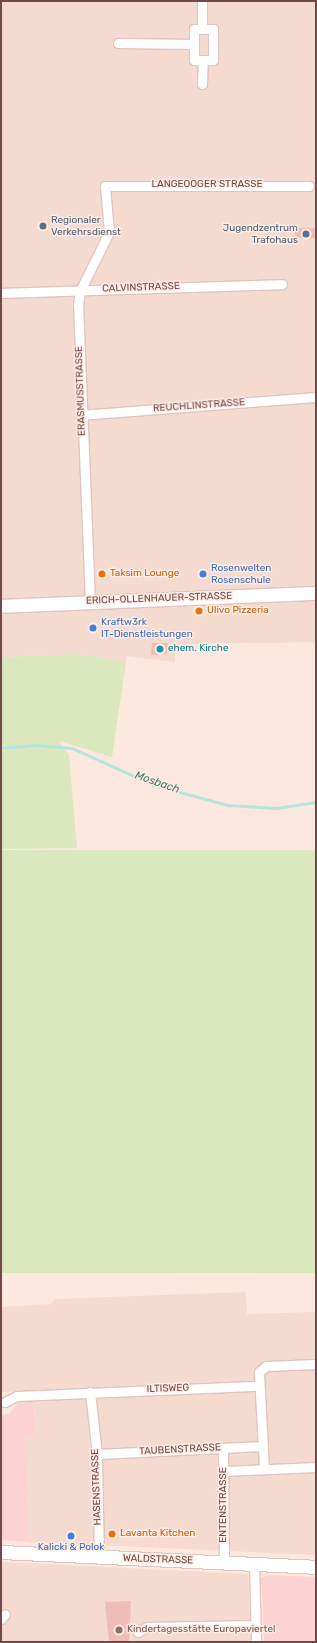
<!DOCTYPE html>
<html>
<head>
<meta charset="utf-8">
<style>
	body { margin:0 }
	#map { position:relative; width:317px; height:1643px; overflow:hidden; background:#fce8de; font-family:Rubik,sans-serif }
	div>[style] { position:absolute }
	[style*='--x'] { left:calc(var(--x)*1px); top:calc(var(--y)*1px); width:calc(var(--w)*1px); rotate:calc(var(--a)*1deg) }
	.residential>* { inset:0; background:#f5dad0 }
	.commercial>* { inset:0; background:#fcd2d2 }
	.green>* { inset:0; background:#dbe8be; transform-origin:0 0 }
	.stream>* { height:2.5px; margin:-1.25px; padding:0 1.25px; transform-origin:1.25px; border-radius:1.25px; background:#b4e4dd }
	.building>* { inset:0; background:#f0bcb6; transform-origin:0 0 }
	.roads { filter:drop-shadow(1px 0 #e1c4be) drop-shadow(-1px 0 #e1c4be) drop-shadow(0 1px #e1c4be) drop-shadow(0 -1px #e1c4be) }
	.street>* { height:9px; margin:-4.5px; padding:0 4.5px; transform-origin:4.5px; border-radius:4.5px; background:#fff }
	.secondary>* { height:13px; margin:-6.5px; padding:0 6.5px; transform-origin:6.5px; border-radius:6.5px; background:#fff }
	.dots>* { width:11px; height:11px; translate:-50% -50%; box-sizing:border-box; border:2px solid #ffece4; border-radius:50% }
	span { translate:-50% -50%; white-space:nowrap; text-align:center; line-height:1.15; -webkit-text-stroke:3px #ffece4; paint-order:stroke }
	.street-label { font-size:10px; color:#714a47 }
	.service-label { font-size:10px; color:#4e5e75 }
	.left { translate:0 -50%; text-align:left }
	.right { translate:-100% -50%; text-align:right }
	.shop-label { font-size:10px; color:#366cbe }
	.food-label { font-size:10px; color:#c56008 }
	.culture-label { font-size:10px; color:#0d838f }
	.education-label { font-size:10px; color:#785e54 }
	.water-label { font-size:11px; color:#3c7770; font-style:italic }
	.frame { position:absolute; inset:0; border:2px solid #714a47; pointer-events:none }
</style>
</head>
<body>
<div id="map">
	<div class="residential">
		<div style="clip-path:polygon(1px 1px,316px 1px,316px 642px,175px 644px,175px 662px,127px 656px,126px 662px,77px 654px,1px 657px)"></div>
		<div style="clip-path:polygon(246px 1292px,247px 1314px,316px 1312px,316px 1555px,29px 1542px,25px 1436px,35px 1434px,34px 1391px,1px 1392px,1px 1307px,51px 1304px,55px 1299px)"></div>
		<div style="clip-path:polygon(1px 1562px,248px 1574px,251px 1642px,1px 1642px)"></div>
	</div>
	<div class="commercial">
		<div style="clip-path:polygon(34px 1401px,35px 1435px,25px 1436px,29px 1542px,1px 1540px,1px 1415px,9px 1414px,19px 1402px)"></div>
		<div style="clip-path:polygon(268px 1575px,316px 1577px,316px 1642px,264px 1642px,261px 1578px)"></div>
	</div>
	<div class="green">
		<div style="clip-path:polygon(77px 654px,126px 662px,112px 757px,59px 741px,69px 755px,77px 848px,1px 849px,1px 657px)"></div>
		<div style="left:316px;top:850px;width:423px;height:315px;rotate:90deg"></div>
	</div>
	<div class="stream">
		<div style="--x:1;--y:748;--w:36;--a:-5"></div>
		<div style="--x:37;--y:745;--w:35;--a:5"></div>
		<div style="--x:72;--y:748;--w:90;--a:24.3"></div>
		<div style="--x:154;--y:785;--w:77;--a:15.1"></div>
		<div style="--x:228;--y:805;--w:48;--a:3.6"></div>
		<div style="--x:276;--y:808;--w:40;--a:-8.5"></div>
	</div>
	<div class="building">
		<div style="left:316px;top:228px;width:10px;height:21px;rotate:90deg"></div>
		<div style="clip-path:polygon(152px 643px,168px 643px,167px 654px,151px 655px)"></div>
		<div style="clip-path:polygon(131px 1601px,129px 1642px,109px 1642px,105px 1602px)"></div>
	</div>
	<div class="roads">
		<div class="street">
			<div style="--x:202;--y:1;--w:28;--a:90"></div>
			<div style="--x:194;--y:29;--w:19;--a:0"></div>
			<div style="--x:213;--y:29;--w:31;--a:90"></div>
			<div style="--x:213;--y:60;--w:19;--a:180"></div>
			<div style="--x:194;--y:60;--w:31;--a:-90"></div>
			<div style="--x:118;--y:43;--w:76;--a:0.8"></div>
			<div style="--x:202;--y:84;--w:24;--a:-88"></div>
			<div style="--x:1;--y:293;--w:281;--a:-1.8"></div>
			<div style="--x:81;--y:415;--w:236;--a:-4.4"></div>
			<div style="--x:90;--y:602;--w:297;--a:-92.3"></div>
			<div style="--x:78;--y:305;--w:14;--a:-82"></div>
			<div style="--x:80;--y:291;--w:66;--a:-63.8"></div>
			<div style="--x:109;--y:232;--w:46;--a:-95"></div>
			<div style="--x:105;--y:186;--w:204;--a:0"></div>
			<div style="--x:90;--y:1392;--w:62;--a:83.6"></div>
			<div style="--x:97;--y:1454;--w:103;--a:88.9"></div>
			<div style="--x:5;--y:1402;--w:13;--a:-27"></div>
			<div style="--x:17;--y:1396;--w:242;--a:-2.4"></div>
			<div style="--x:223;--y:1448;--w:114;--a:89.5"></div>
			<div style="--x:97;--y:1454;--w:166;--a:-2.8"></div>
			<div style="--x:264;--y:1469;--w:97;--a:-93"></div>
			<div style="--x:259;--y:1372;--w:9;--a:-41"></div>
			<div style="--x:266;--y:1366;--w:50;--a:-2.3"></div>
			<div style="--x:224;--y:1471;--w:92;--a:-2.5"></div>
			<div style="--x:254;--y:1563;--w:79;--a:88.5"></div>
			<div style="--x:1;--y:1619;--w:6;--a:-51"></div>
			<div style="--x:138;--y:1632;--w:10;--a:-29"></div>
			<div style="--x:147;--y:1627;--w:108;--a:-1.1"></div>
		</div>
		<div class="secondary">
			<div style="--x:1;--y:606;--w:315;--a:-2.4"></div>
			<div style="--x:1;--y:1552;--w:315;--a:2.7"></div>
		</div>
	</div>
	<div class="dots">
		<div style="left:43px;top:226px;background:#5c6f8a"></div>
		<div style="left:306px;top:234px;background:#5c6f8a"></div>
		<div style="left:102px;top:574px;background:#e8710a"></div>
		<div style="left:203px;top:574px;background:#3f7fe0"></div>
		<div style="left:199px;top:611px;background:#e8710a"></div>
		<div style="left:93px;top:628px;background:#3f7fe0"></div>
		<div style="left:160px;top:649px;background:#0f9aa8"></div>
		<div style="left:112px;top:1534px;background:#e8710a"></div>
		<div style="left:71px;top:1536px;background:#3f7fe0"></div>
		<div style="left:119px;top:1630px;background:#8d6e63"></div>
	</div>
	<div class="street-label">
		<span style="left:207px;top:185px">LANGEOOGER STRASSE</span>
		<span style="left:141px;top:288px;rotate:-2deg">CALVINSTRASSE</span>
		<span style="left:81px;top:391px;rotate:-92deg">ERASMUSSTRASSE</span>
		<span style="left:199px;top:406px;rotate:-4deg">REUCHLINSTRASSE</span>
		<span style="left:159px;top:599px;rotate:-2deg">ERICH-OLLENHAUER-STRASSE</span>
		<span style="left:168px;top:1389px;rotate:-2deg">ILTISWEG</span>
		<span style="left:180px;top:1450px;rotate:-3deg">TAUBENSTRASSE</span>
		<span style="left:97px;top:1487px;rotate:-92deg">HASENSTRASSE</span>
		<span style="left:224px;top:1505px;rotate:-90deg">ENTENSTRASSE</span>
		<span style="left:158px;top:1560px;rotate:2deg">WALDSTRASSE</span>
	</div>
	<div class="service-label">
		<span class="left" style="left:51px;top:226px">Regionaler<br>Verkehrsdienst</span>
		<span class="right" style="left:298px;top:234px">Jugendzentrum<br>Trafohaus</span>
	</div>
	<div class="shop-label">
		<span class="left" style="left:211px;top:574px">Rosenwelten<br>Rosenschule</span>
		<span class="left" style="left:101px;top:628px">Kraftw3rk<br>IT-Dienstleistungen</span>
		<span style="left:71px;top:1548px">Kalicki &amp; Polok</span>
	</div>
	<div class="food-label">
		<span class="left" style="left:110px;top:574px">Taksim Lounge</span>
		<span class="left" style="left:207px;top:611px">Ulivo Pizzeria</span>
		<span class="left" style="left:120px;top:1534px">Lavanta Kitchen</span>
	</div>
	<div class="culture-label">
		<span class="left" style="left:168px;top:649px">ehem. Kirche</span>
	</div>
	<div class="education-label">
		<span class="left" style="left:127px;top:1630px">Kindertagesstätte Europaviertel</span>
	</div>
	<div class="water-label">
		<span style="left:157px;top:783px;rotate:19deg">Mosbach</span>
	</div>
	<div class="frame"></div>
</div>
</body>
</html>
